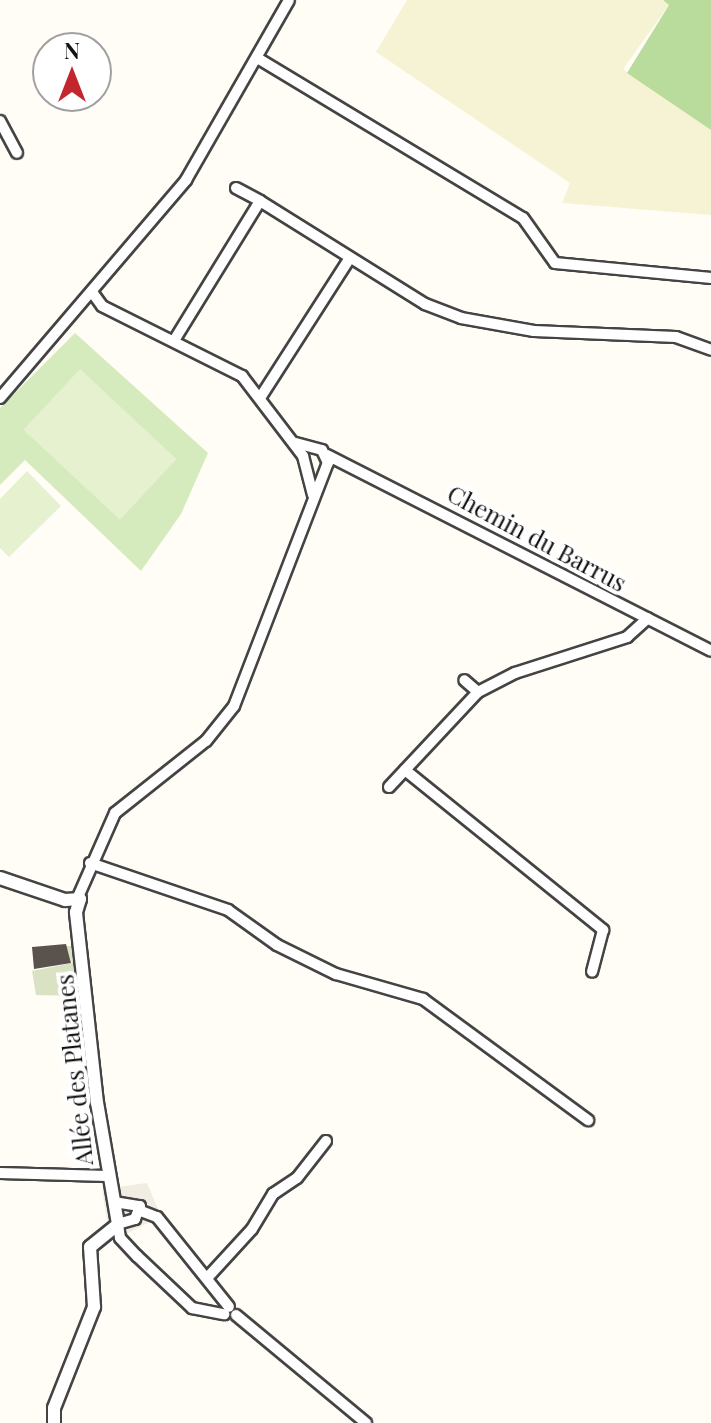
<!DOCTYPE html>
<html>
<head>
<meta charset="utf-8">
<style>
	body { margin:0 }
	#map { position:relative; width:711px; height:1423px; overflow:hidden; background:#fffdf5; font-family:"Playfair Display",serif }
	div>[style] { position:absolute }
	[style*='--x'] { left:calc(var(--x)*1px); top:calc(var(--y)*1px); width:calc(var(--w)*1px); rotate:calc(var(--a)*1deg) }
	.farmland>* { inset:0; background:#f6f3d4 }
	.green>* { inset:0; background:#d5ebbd }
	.forest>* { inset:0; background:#b9dc9c }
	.cemetery>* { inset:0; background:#d9e3c4 }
	.pitch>* { inset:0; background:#e6f2cf; transform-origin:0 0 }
	.plaza>* { inset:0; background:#f1ede2 }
	.building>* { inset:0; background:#5a524d }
	.roads { filter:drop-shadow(2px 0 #444) drop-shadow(-2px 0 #444) drop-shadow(0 2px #444) drop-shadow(0 -2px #444) }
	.minor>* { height:10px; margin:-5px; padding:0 5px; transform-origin:5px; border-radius:5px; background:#fff }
	.tertiary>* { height:12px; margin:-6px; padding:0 6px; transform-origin:6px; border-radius:6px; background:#fff }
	span { translate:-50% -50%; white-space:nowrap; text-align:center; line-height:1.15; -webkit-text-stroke:8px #fff; paint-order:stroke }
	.street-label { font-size:24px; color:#111 }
	.north { position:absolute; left:32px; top:32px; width:80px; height:80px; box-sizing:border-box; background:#fff; border:2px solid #a0a0a0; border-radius:50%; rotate:0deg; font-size:22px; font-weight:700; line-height:32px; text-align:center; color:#111 }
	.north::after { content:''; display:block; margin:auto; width:28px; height:36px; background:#c4262e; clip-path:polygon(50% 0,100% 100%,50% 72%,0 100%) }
</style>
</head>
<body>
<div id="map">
	<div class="farmland">
		<div style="clip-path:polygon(407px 0,663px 0,669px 5px,623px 69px,711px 130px,711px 215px,562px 203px,570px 183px,376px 52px)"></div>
	</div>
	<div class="green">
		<div style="clip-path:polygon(75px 333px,208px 453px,181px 514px,141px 571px,25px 460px,0 485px,0 408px)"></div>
	</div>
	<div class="forest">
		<div style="clip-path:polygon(663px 0,711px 0,711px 130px,627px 73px,669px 5px)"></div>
	</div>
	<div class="cemetery">
		<div style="clip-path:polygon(66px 946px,75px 946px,78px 996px,36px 995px,32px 971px,72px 963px)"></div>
	</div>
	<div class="pitch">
		<div style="left:80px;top:369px;width:132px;height:83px;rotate:43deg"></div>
		<div style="clip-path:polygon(27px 471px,61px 506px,9px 557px,0 548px,0 499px)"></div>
	</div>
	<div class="plaza">
		<div style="clip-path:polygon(147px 1183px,161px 1216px,119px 1238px,109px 1232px,102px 1189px)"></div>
	</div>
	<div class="building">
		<div style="clip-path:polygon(66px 944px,71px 963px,34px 969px,32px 947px)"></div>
	</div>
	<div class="roads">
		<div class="minor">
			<div style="--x:259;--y:59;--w:308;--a:31.1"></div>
			<div style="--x:523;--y:218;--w:55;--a:54.6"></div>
			<div style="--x:555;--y:263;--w:157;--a:5.5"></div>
			<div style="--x:0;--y:121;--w:36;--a:62"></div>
			<div style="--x:236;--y:188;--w:27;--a:28"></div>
			<div style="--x:92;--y:292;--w:17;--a:54"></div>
			<div style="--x:102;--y:306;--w:157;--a:26.6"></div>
			<div style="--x:242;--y:376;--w:101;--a:52.7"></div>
			<div style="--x:303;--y:456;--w:40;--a:75.6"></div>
			<div style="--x:175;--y:339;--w:162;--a:-58.4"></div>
			<div style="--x:260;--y:201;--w:195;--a:32"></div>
			<div style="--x:425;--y:304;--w:39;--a:21"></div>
			<div style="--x:461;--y:318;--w:74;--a:10.1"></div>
			<div style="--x:534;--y:331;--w:142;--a:2.4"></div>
			<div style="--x:676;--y:337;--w:37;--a:20"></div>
			<div style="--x:0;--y:398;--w:287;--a:-49.5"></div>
			<div style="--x:186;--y:180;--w:207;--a:-60.2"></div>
			<div style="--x:260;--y:398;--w:166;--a:-57.3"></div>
			<div style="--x:327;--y:455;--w:431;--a:27"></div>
			<div style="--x:478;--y:692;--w:42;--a:-27.2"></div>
			<div style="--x:515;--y:673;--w:118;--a:-17.8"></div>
			<div style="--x:627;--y:637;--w:28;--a:-42"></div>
			<div style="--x:405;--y:770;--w:255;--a:38.9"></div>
			<div style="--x:603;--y:930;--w:43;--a:104.7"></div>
			<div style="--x:389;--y:787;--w:130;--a:-46.9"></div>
			<div style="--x:478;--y:692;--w:18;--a:-139"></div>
			<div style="--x:90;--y:863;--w:146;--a:18.8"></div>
			<div style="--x:228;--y:910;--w:60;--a:35.5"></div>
			<div style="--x:277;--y:945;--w:66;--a:26.2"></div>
			<div style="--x:336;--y:974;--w:91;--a:16"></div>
			<div style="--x:423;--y:999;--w:205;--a:36.3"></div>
			<div style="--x:78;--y:897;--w:92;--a:-66.2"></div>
			<div style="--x:115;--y:813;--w:116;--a:-38.4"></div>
			<div style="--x:206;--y:741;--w:45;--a:-51.3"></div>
			<div style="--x:234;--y:706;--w:261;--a:-68.9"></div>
			<div style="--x:328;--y:463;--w:14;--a:-115"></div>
			<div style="--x:322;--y:450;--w:28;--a:-165"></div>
			<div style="--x:0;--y:1173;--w:107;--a:1.6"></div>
			<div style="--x:114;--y:1202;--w:26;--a:9"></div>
			<div style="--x:140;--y:1206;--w:14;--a:111"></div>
			<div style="--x:135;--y:1219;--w:18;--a:164"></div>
			<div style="--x:118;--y:1224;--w:14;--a:82"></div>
			<div style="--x:120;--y:1238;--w:25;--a:47"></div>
			<div style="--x:137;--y:1256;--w:76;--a:43.4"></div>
			<div style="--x:192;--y:1308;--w:33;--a:11"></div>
			<div style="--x:141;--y:1211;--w:17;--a:21"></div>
			<div style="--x:157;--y:1217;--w:115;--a:51.3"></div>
			<div style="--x:208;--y:1277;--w:65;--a:-47.5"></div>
			<div style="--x:252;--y:1229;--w:41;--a:-59"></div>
			<div style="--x:273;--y:1194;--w:29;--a:-34"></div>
			<div style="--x:297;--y:1178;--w:47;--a:-51.9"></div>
			<div style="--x:236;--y:1315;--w:169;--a:39.7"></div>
		</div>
		<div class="tertiary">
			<div style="--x:0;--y:878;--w:69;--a:18.7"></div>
			<div style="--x:65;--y:900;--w:15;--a:-4"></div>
			<div style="--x:80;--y:899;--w:14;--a:107"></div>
			<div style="--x:54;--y:1423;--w:15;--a:-90"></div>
			<div style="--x:54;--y:1408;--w:109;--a:-68.4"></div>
			<div style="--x:94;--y:1307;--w:60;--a:-93.8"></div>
			<div style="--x:90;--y:1247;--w:36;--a:-39"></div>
			<div style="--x:118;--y:1224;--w:123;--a:-99.8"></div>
			<div style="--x:97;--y:1103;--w:192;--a:-96.3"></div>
		</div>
	</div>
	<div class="street-label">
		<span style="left:537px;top:538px;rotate:28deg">Chemin du Barrus</span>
		<span style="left:74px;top:1070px;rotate:-96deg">Allée des Platanes</span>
	</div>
	<div class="north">N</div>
</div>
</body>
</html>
